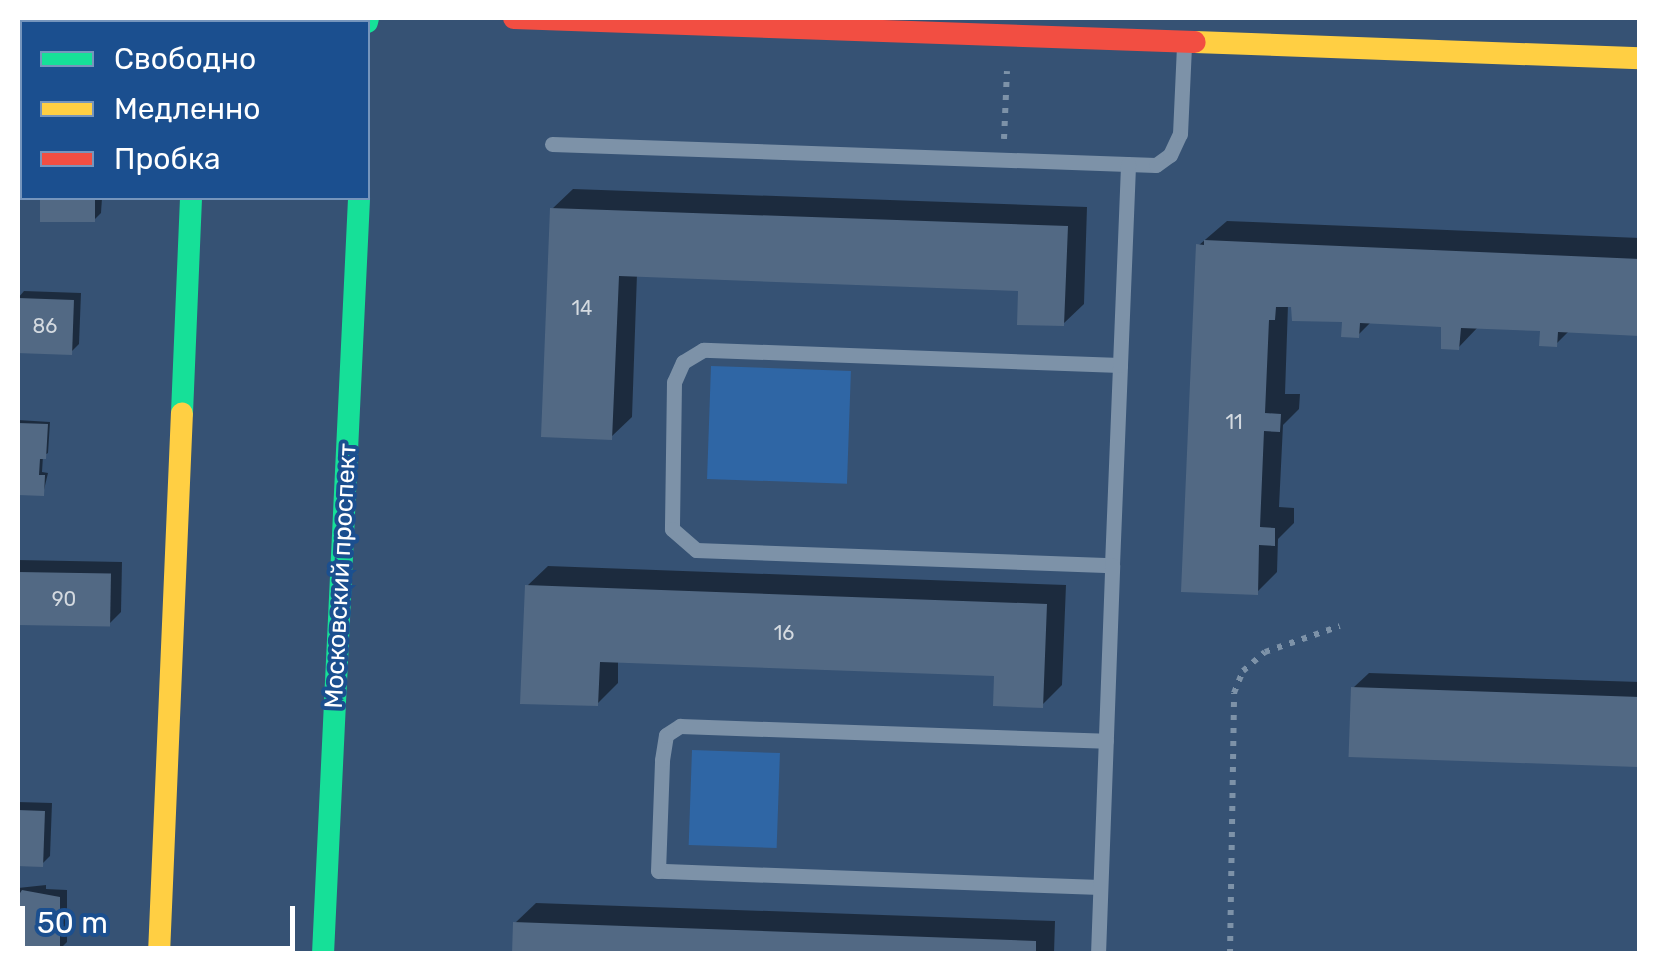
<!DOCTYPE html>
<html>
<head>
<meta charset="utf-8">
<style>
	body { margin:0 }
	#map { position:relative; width:1657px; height:971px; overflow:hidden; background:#365274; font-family:Rubik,sans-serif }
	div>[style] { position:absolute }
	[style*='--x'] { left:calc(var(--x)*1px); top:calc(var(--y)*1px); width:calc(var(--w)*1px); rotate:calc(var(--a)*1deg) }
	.green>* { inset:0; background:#2f66a5; transform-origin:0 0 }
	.shadow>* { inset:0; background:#0007 }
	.building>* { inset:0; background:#526984; transform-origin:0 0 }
	.path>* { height:6px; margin-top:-3px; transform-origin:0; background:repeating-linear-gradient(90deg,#7d92a8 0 5px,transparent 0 13px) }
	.lane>* { height:15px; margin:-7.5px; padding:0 7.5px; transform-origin:7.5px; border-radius:7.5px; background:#7d92a8 }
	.street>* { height:32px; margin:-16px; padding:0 16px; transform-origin:16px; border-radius:16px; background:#7d92a8 }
	.fast>* { height:22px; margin:-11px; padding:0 11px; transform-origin:11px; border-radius:11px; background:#16e098 }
	.slow>* { height:22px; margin:-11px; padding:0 11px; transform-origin:11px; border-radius:11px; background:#ffcf43 }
	.jam>* { height:22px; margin:-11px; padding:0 11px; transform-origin:11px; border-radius:11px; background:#f24e42 }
	span { translate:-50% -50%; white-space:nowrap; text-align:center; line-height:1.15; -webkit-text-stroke:8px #1b4f8f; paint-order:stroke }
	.number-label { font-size:20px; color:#d4dae0 }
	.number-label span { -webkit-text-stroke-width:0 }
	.street-label { font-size:25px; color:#fff }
	.frame { position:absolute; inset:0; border:20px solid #fff; pointer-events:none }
	.legend { position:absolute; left:20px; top:20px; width:350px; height:180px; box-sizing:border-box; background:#1b4f8f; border:2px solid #7695bc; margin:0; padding:12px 18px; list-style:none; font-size:30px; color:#fff }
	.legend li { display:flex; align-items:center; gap:20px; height:50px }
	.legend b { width:50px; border:2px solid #7695bc }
	.scale { position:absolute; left:20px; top:906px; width:275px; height:45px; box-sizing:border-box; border:5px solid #fff; border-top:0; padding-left:12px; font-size:30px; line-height:35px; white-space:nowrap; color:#fff; -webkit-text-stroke:8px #1b4f8f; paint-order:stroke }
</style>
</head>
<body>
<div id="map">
	<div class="green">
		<div style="left:711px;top:366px;width:140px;height:113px;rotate:2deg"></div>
		<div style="left:692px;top:750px;width:88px;height:95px;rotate:2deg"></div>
	</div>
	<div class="shadow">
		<div style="clip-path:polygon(573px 189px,1087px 207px,1084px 304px,1063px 324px,1020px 288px,637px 274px,632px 417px,611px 437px,552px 209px)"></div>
		<div style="clip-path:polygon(42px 198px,102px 198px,101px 213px,93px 221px,42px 219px)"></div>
		<div style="clip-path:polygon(1227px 221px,1640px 238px,1640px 333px,1570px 330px,1556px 344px,1542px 329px,1479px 326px,1458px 348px,1443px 325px,1372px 321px,1358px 335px,1344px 320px,1288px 305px,1285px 394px,1300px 394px,1299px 409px,1283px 425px,1279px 507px,1294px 508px,1294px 523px,1278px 539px,1277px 572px,1257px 592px,1199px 245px)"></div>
		<div style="clip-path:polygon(24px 291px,81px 293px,79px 344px,71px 352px,18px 350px,18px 298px)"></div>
		<div style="clip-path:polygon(18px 420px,50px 422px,48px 453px,43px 456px,42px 472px,48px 473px,43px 494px,18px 493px)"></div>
		<div style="clip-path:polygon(18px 560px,122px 562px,121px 612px,109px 624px,18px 623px)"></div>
		<div style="clip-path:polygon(548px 566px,1066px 585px,1062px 685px,1042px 705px,996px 674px,618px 660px,618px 683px,597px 704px,527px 586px)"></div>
		<div style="clip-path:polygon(1369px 673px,1640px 682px,1640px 765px,1353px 688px)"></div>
		<div style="clip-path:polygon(18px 802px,52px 803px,50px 856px,42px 864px,18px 863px)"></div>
		<div style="clip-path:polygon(46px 885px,46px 889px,67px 890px,67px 942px,59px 950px,41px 954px,18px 951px,18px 888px)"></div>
		<div style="clip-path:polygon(536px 903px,1055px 921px,1054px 954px,514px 954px,515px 923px)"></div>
	</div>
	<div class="building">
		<div style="left:40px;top:198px;width:55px;height:24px"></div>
		<div style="clip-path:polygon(550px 208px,1068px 226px,1064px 326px,1017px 325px,1018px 291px,619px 276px,612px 440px,541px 437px)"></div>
		<div style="clip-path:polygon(1204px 240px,1640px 259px,1640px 336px,1558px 332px,1557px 347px,1539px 346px,1540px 331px,1461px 328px,1459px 350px,1441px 349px,1441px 327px,1360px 323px,1359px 338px,1341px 337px,1342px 322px,1292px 321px,1291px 307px,1276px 307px,1275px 320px,1269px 320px,1265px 413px,1281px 414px,1280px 432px,1264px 431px,1260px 527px,1275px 528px,1275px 546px,1259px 545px,1258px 595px,1181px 592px,1196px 244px,1204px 245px)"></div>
		<div style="left:18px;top:298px;width:56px;height:55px;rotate:2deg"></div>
		<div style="clip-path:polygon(18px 423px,48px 424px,46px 459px,40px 459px,39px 475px,45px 475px,44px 496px,18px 495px)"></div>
		<div style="left:18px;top:572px;width:93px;height:53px;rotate:1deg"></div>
		<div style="clip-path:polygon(525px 585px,1047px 604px,1043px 708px,993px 706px,994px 676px,600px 662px,598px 706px,520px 704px)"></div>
		<div style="left:1351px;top:687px;width:289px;height:70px;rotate:2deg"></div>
		<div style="left:18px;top:810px;width:27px;height:56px;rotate:2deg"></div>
		<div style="clip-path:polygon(22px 890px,60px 897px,60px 953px,18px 951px,18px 896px)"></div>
		<div style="clip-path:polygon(513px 922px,1036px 941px,1036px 954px,512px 954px)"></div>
	</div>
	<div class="path">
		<div style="--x:1004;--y:139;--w:68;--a:-87.5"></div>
		<div style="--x:1230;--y:954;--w:261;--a:-89.1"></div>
		<div style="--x:1234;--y:693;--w:24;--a:-68"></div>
		<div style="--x:1243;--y:671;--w:29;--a:-41"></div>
		<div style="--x:1265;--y:652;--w:79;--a:-19.1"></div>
	</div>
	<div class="lane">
		<div style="--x:552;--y:144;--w:604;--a:1.99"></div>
		<div style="--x:1156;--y:165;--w:17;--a:-36"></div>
		<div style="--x:1170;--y:155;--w:23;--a:-65"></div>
		<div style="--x:1180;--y:134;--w:89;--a:-87.4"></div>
		<div style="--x:1120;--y:365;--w:417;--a:-177.9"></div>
		<div style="--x:703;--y:350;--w:23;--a:149"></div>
		<div style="--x:683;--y:362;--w:22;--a:114"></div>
		<div style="--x:674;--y:382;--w:147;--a:90.8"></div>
		<div style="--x:672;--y:529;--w:32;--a:41"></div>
		<div style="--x:696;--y:550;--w:416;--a:2.1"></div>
		<div style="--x:1112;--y:565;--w:200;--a:-87.7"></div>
		<div style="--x:1120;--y:365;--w:201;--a:-87.7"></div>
		<div style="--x:1100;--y:887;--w:442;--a:-177.9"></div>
		<div style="--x:658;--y:871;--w:111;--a:-87.9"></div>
		<div style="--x:662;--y:760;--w:25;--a:-81"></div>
		<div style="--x:666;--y:735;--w:17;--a:-33"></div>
		<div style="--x:680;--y:726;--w:426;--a:2"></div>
		<div style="--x:1098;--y:954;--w:389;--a:-87.9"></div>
	</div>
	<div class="street">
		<div style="--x:195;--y:22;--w:4;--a:-90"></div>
		<div style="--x:18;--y:98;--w:4;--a:0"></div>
	</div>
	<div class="fast">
		<div style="--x:367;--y:22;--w:4;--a:-76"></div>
		<div style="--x:182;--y:413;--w:215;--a:-87.6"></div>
		<div style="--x:323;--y:954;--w:757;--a:-87.27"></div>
	</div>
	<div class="slow">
		<div style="--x:1195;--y:42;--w:445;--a:2.1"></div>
		<div style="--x:159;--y:954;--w:541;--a:-87.57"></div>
	</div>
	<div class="jam">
		<div style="--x:514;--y:18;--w:681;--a:2.02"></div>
	</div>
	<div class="number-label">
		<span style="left:582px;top:308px">14</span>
		<span style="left:45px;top:326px">86</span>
		<span style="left:1234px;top:422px">11</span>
		<span style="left:64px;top:599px">90</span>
		<span style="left:784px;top:633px">16</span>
	</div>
	<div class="street-label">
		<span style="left:341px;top:576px;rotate:-87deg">Московский проспект</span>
	</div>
	<div class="frame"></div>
	<ul class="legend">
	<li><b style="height:12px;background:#16e098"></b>Свободно</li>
	<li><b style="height:12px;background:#ffcf43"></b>Медленно</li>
	<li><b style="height:12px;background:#f24e42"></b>Пробка</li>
	</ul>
	<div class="scale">50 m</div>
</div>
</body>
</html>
